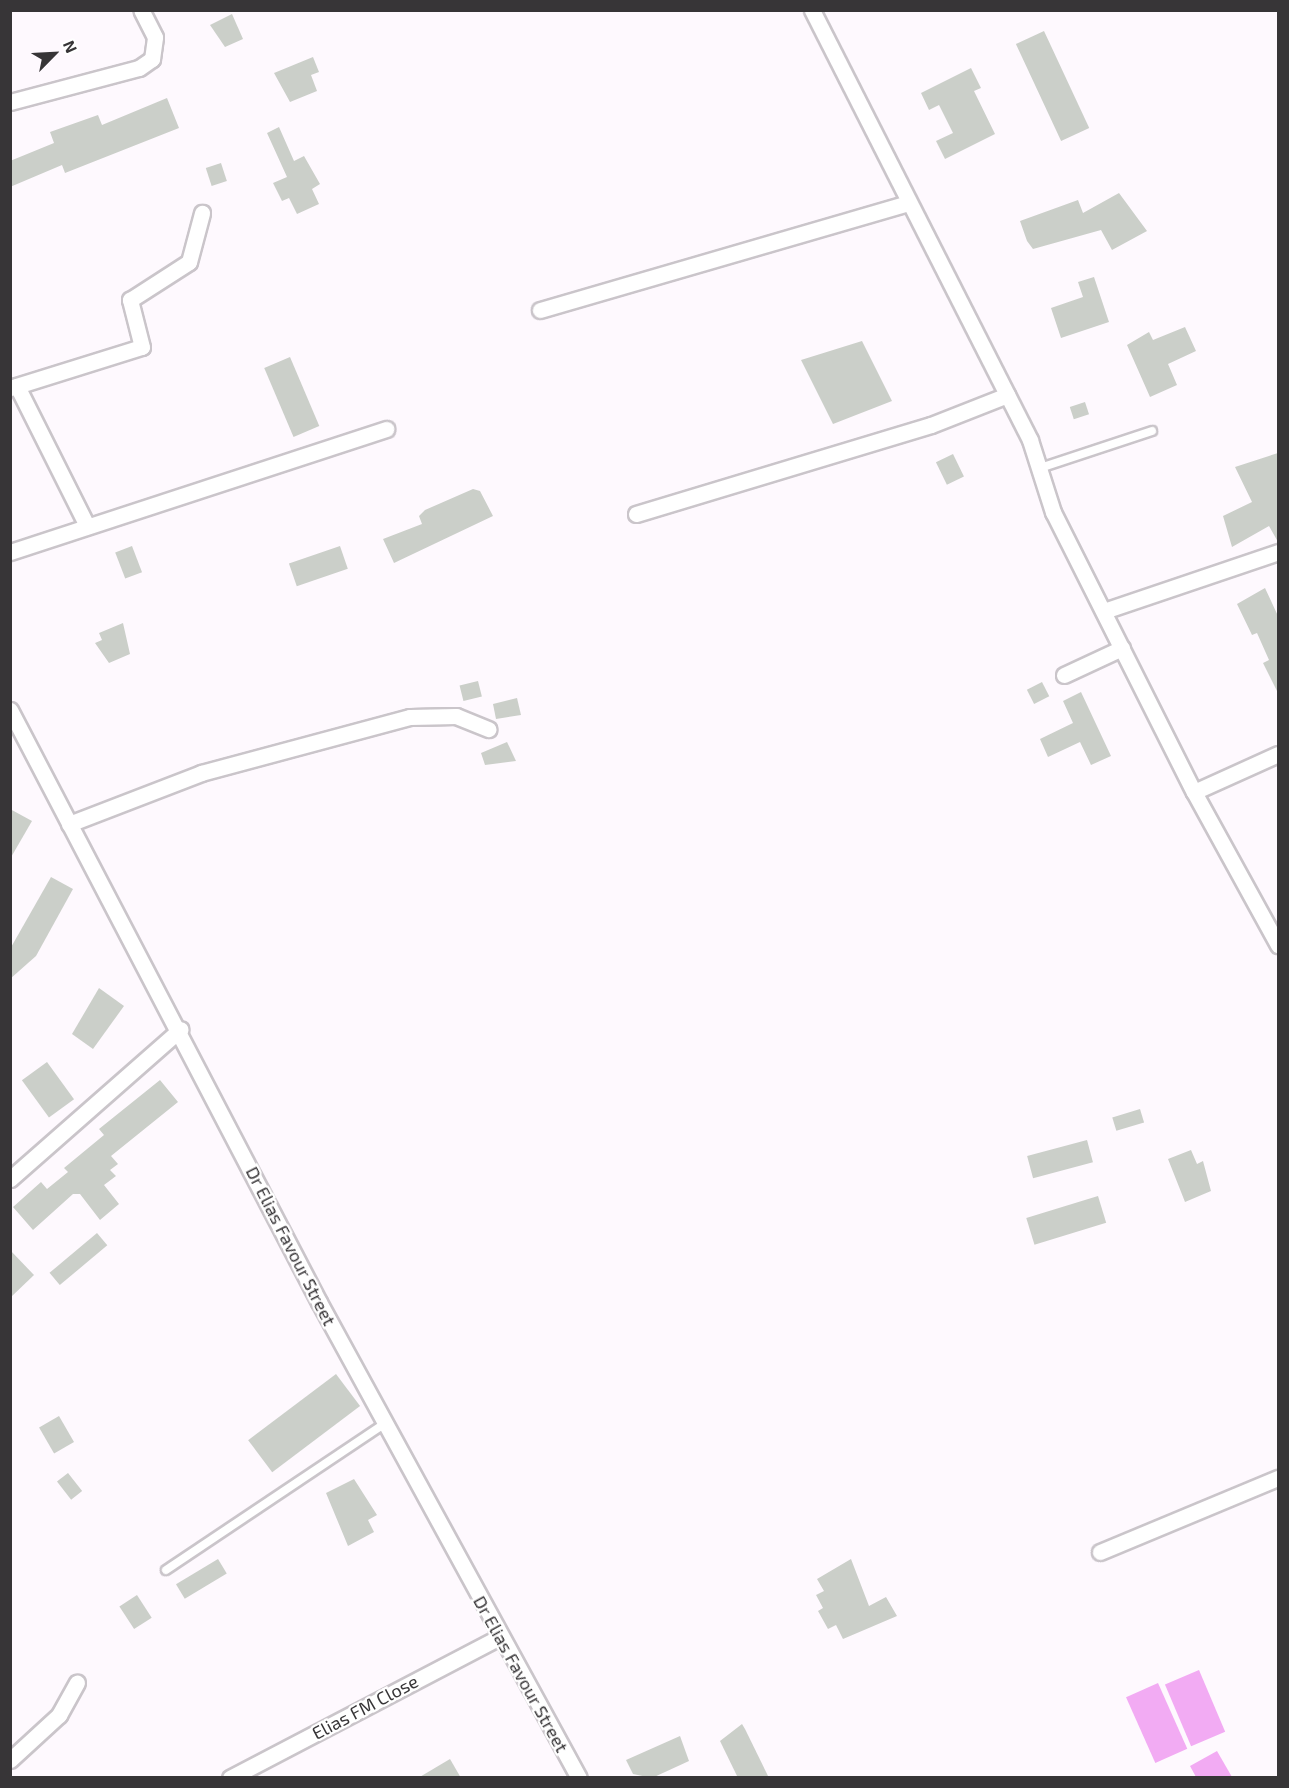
<!DOCTYPE html>
<html>
<head>
<meta charset="utf-8">
<style>
	body { margin:0 }
	#map { position:relative; width:1289px; height:1788px; overflow:hidden; background:#fef9fe; font-family:"Exo 2",sans-serif }
	div>[style] { position:absolute }
	[style*='--x'] { left:calc(var(--x)*1px); top:calc(var(--y)*1px); width:calc(var(--w)*1px); rotate:calc(var(--a)*1deg) }
	.water>* { inset:0; background:#f2abf3; transform-origin:0 0 }
	.building>* { inset:0; background:#cbcfc9; transform-origin:0 0 }
	.roads { filter:drop-shadow(2px 0 #cac5ca) drop-shadow(-2px 0 #cac5ca) drop-shadow(0 2px #cac5ca) drop-shadow(0 -2px #cac5ca) }
	.lane>* { height:8px; margin:-4px; padding:0 4px; transform-origin:4px; border-radius:4px; background:#fff }
	.street>* { height:15px; margin:-7.5px; padding:0 7.5px; transform-origin:7.5px; border-radius:7.5px; background:#fff }
	span { translate:-50% -50%; white-space:nowrap; text-align:center; line-height:1.15; -webkit-text-stroke:4.5px #fff; paint-order:stroke }
	.street-label { font-size:18px; color:#373537 }
	.frame { position:absolute; inset:0; border:12px solid #373537; pointer-events:none }
	.north { position:absolute; left:24px; top:24px; width:60px; height:60px; -webkit-text-stroke:4px #fff; paint-order:stroke; rotate:66deg; font-size:16px; font-weight:700; line-height:24px; text-align:center; color:#373537 }
	.north::after { content:''; display:block; margin:auto; width:21px; height:27px; background:#373537; clip-path:polygon(50% 0,100% 100%,50% 72%,0 100%) }
</style>
</head>
<body>
<div id="map">
	<div class="water">
		<div style="left:1199px;top:1670px;width:67px;height:37px;rotate:67deg"></div>
		<div style="left:1158px;top:1683px;width:72px;height:35px;rotate:66deg"></div>
		<div style="clip-path:polygon(1217px 1751px,1232px 1777px,1196px 1777px,1190px 1766px)"></div>
	</div>
	<div class="building">
		<div style="clip-path:polygon(232px 14px,243px 39px,225px 47px,210px 25px)"></div>
		<div style="left:1044px;top:31px;width:107px;height:31px;rotate:65deg"></div>
		<div style="clip-path:polygon(313px 57px,319px 72px,311px 75px,317px 91px,290px 102px,274px 73px)"></div>
		<div style="clip-path:polygon(971px 68px,981px 88px,974px 91px,995px 134px,945px 159px,936px 141px,953px 133px,939px 105px,929px 110px,921px 93px)"></div>
		<div style="clip-path:polygon(167px 98px,179px 128px,65px 173px,62px 165px,10px 187px,10px 161px,54px 143px,50px 132px,98px 115px,102px 125px)"></div>
		<div style="clip-path:polygon(279px 127px,294px 161px,304px 156px,320px 184px,312px 189px,319px 204px,297px 214px,289px 198px,282px 201px,273px 183px,287px 177px,267px 133px)"></div>
		<div style="left:221px;top:163px;width:19px;height:16px;rotate:72deg"></div>
		<div style="clip-path:polygon(1119px 193px,1147px 231px,1112px 250px,1101px 230px,1033px 249px,1027px 241px,1020px 221px,1078px 200px,1083px 213px)"></div>
		<div style="clip-path:polygon(1094px 277px,1109px 322px,1061px 338px,1051px 308px,1083px 297px,1078px 282px)"></div>
		<div style="clip-path:polygon(1185px 327px,1196px 351px,1168px 364px,1177px 385px,1150px 397px,1127px 345px,1149px 332px,1153px 340px)"></div>
		<div style="clip-path:polygon(862px 341px,892px 401px,833px 424px,801px 360px)"></div>
		<div style="left:290px;top:357px;width:75px;height:28px;rotate:67deg"></div>
		<div style="left:1085px;top:402px;width:13px;height:16px;rotate:72deg"></div>
		<div style="clip-path:polygon(1278px 453px,1278px 542px,1269px 526px,1232px 547px,1223px 516px,1252px 502px,1235px 467px)"></div>
		<div style="left:953px;top:454px;width:25px;height:19px;rotate:64deg"></div>
		<div style="clip-path:polygon(473px 489px,480px 491px,493px 516px,394px 563px,383px 539px,422px 524px,419px 516px,425px 510px)"></div>
		<div style="left:132px;top:546px;width:28px;height:18px;rotate:69deg"></div>
		<div style="left:340px;top:546px;width:24px;height:54px;rotate:71deg"></div>
		<div style="clip-path:polygon(1265px 588px,1278px 616px,1278px 693px,1263px 663px,1269px 660px,1257px 633px,1252px 635px,1237px 604px)"></div>
		<div style="clip-path:polygon(123px 623px,130px 654px,109px 663px,95px 643px,102px 640px,99px 633px)"></div>
		<div style="left:478px;top:681px;width:16px;height:19px;rotate:76deg"></div>
		<div style="left:1042px;top:682px;width:16px;height:17px;rotate:63deg"></div>
		<div style="clip-path:polygon(1081px 692px,1111px 756px,1091px 765px,1080px 742px,1048px 757px,1040px 739px,1073px 723px,1063px 701px)"></div>
		<div style="clip-path:polygon(517px 698px,521px 715px,496px 719px,493px 704px)"></div>
		<div style="clip-path:polygon(507px 742px,516px 761px,485px 765px,481px 753px)"></div>
		<div style="clip-path:polygon(10px 809px,32px 821px,10px 859px)"></div>
		<div style="clip-path:polygon(51px 877px,73px 889px,36px 956px,10px 979px,10px 949px)"></div>
		<div style="clip-path:polygon(99px 988px,124px 1006px,93px 1049px,72px 1034px)"></div>
		<div style="left:47px;top:1062px;width:46px;height:31px;rotate:54deg"></div>
		<div style="clip-path:polygon(160px 1080px,178px 1102px,111px 1156px,118px 1164px,110px 1170px,116px 1176px,104px 1185px,119px 1204px,100px 1220px,80px 1194px,73px 1194px,33px 1230px,13px 1207px,41px 1182px,47px 1189px,68px 1172px,64px 1168px,104px 1135px,99px 1129px)"></div>
		<div style="left:1140px;top:1109px;width:14px;height:29px;rotate:73deg"></div>
		<div style="left:1087px;top:1140px;width:23px;height:62px;rotate:75deg"></div>
		<div style="clip-path:polygon(1191px 1150px,1197px 1164px,1203px 1161px,1211px 1191px,1185px 1202px,1168px 1159px)"></div>
		<div style="left:1098px;top:1196px;width:28px;height:75px;rotate:73deg"></div>
		<div style="left:97px;top:1233px;width:16px;height:62px;rotate:50deg"></div>
		<div style="clip-path:polygon(10px 1250px,34px 1275px,10px 1298px)"></div>
		<div style="left:336px;top:1374px;width:40px;height:110px;rotate:53deg"></div>
		<div style="left:59px;top:1416px;width:30px;height:23px;rotate:60deg"></div>
		<div style="left:68px;top:1473px;width:23px;height:14px;rotate:52deg"></div>
		<div style="clip-path:polygon(354px 1479px,377px 1515px,368px 1520px,374px 1532px,348px 1546px,326px 1493px)"></div>
		<div style="left:218px;top:1559px;width:17px;height:49px;rotate:59deg"></div>
		<div style="clip-path:polygon(851px 1559px,869px 1606px,886px 1597px,897px 1616px,843px 1639px,836px 1625px,828px 1629px,818px 1611px,823px 1608px,816px 1595px,824px 1591px,817px 1579px)"></div>
		<div style="left:137px;top:1595px;width:27px;height:21px;rotate:57deg"></div>
		<div style="clip-path:polygon(742px 1724px,745px 1729px,769px 1778px,738px 1778px,720px 1741px)"></div>
		<div style="clip-path:polygon(680px 1736px,689px 1761px,652px 1778px,633px 1774px,626px 1760px)"></div>
		<div style="clip-path:polygon(450px 1759px,461px 1778px,418px 1778px)"></div>
	</div>
	<div class="roads">
		<div class="lane">
			<div style="--x:1040;--y:468;--w:118;--a:-18.3"></div>
			<div style="--x:166;--y:1570;--w:262;--a:-33.8"></div>
		</div>
		<div class="street">
			<div style="--x:812;--y:10;--w:482;--a:63.1"></div>
			<div style="--x:1030;--y:440;--w:76;--a:72.3"></div>
			<div style="--x:1053;--y:512;--w:313;--a:63.3"></div>
			<div style="--x:1194;--y:792;--w:175;--a:61.2"></div>
			<div style="--x:10;--y:102;--w:133;--a:-14.8"></div>
			<div style="--x:139;--y:68;--w:16;--a:-35"></div>
			<div style="--x:152;--y:59;--w:22;--a:-82"></div>
			<div style="--x:155;--y:37;--w:30;--a:-117"></div>
			<div style="--x:540;--y:310;--w:384;--a:-16.2"></div>
			<div style="--x:17;--y:386;--w:157;--a:63.4"></div>
			<div style="--x:10;--y:388;--w:138;--a:-17.3"></div>
			<div style="--x:142;--y:347;--w:49;--a:-104.3"></div>
			<div style="--x:130;--y:300;--w:70;--a:-32.8"></div>
			<div style="--x:189;--y:262;--w:51;--a:-75.1"></div>
			<div style="--x:636;--y:514;--w:308;--a:-16.8"></div>
			<div style="--x:931;--y:425;--w:82;--a:-21.5"></div>
			<div style="--x:10;--y:552;--w:396;--a:-18.1"></div>
			<div style="--x:1104;--y:611;--w:184;--a:-18.7"></div>
			<div style="--x:1064;--y:675;--w:64;--a:-25"></div>
			<div style="--x:10;--y:710;--w:668;--a:62.44"></div>
			<div style="--x:319;--y:1302;--w:542;--a:61.36"></div>
			<div style="--x:1194;--y:792;--w:92;--a:-24.3"></div>
			<div style="--x:69;--y:824;--w:142;--a:-21.1"></div>
			<div style="--x:201;--y:773;--w:216;--a:-15"></div>
			<div style="--x:410;--y:717;--w:46;--a:-1.2"></div>
			<div style="--x:456;--y:716;--w:35;--a:22"></div>
			<div style="--x:10;--y:1179;--w:227;--a:-41.3"></div>
			<div style="--x:1100;--y:1552;--w:193;--a:-22.6"></div>
			<div style="--x:10;--y:1760;--w:67;--a:-42.6"></div>
			<div style="--x:59;--y:1715;--w:37;--a:-61"></div>
			<div style="--x:230;--y:1778;--w:305;--a:-27.6"></div>
		</div>
	</div>
	<div class="street-label">
		<span style="left:291px;top:1246px;rotate:63deg">Dr Elias Favour Street</span>
		<span style="left:521px;top:1674px;rotate:61deg">Dr Elias Favour Street</span>
		<span style="left:365px;top:1707px;rotate:-28deg">Elias FM Close</span>
	</div>
	<div class="frame"></div>
	<div class="north">N</div>
</div>
</body>
</html>
